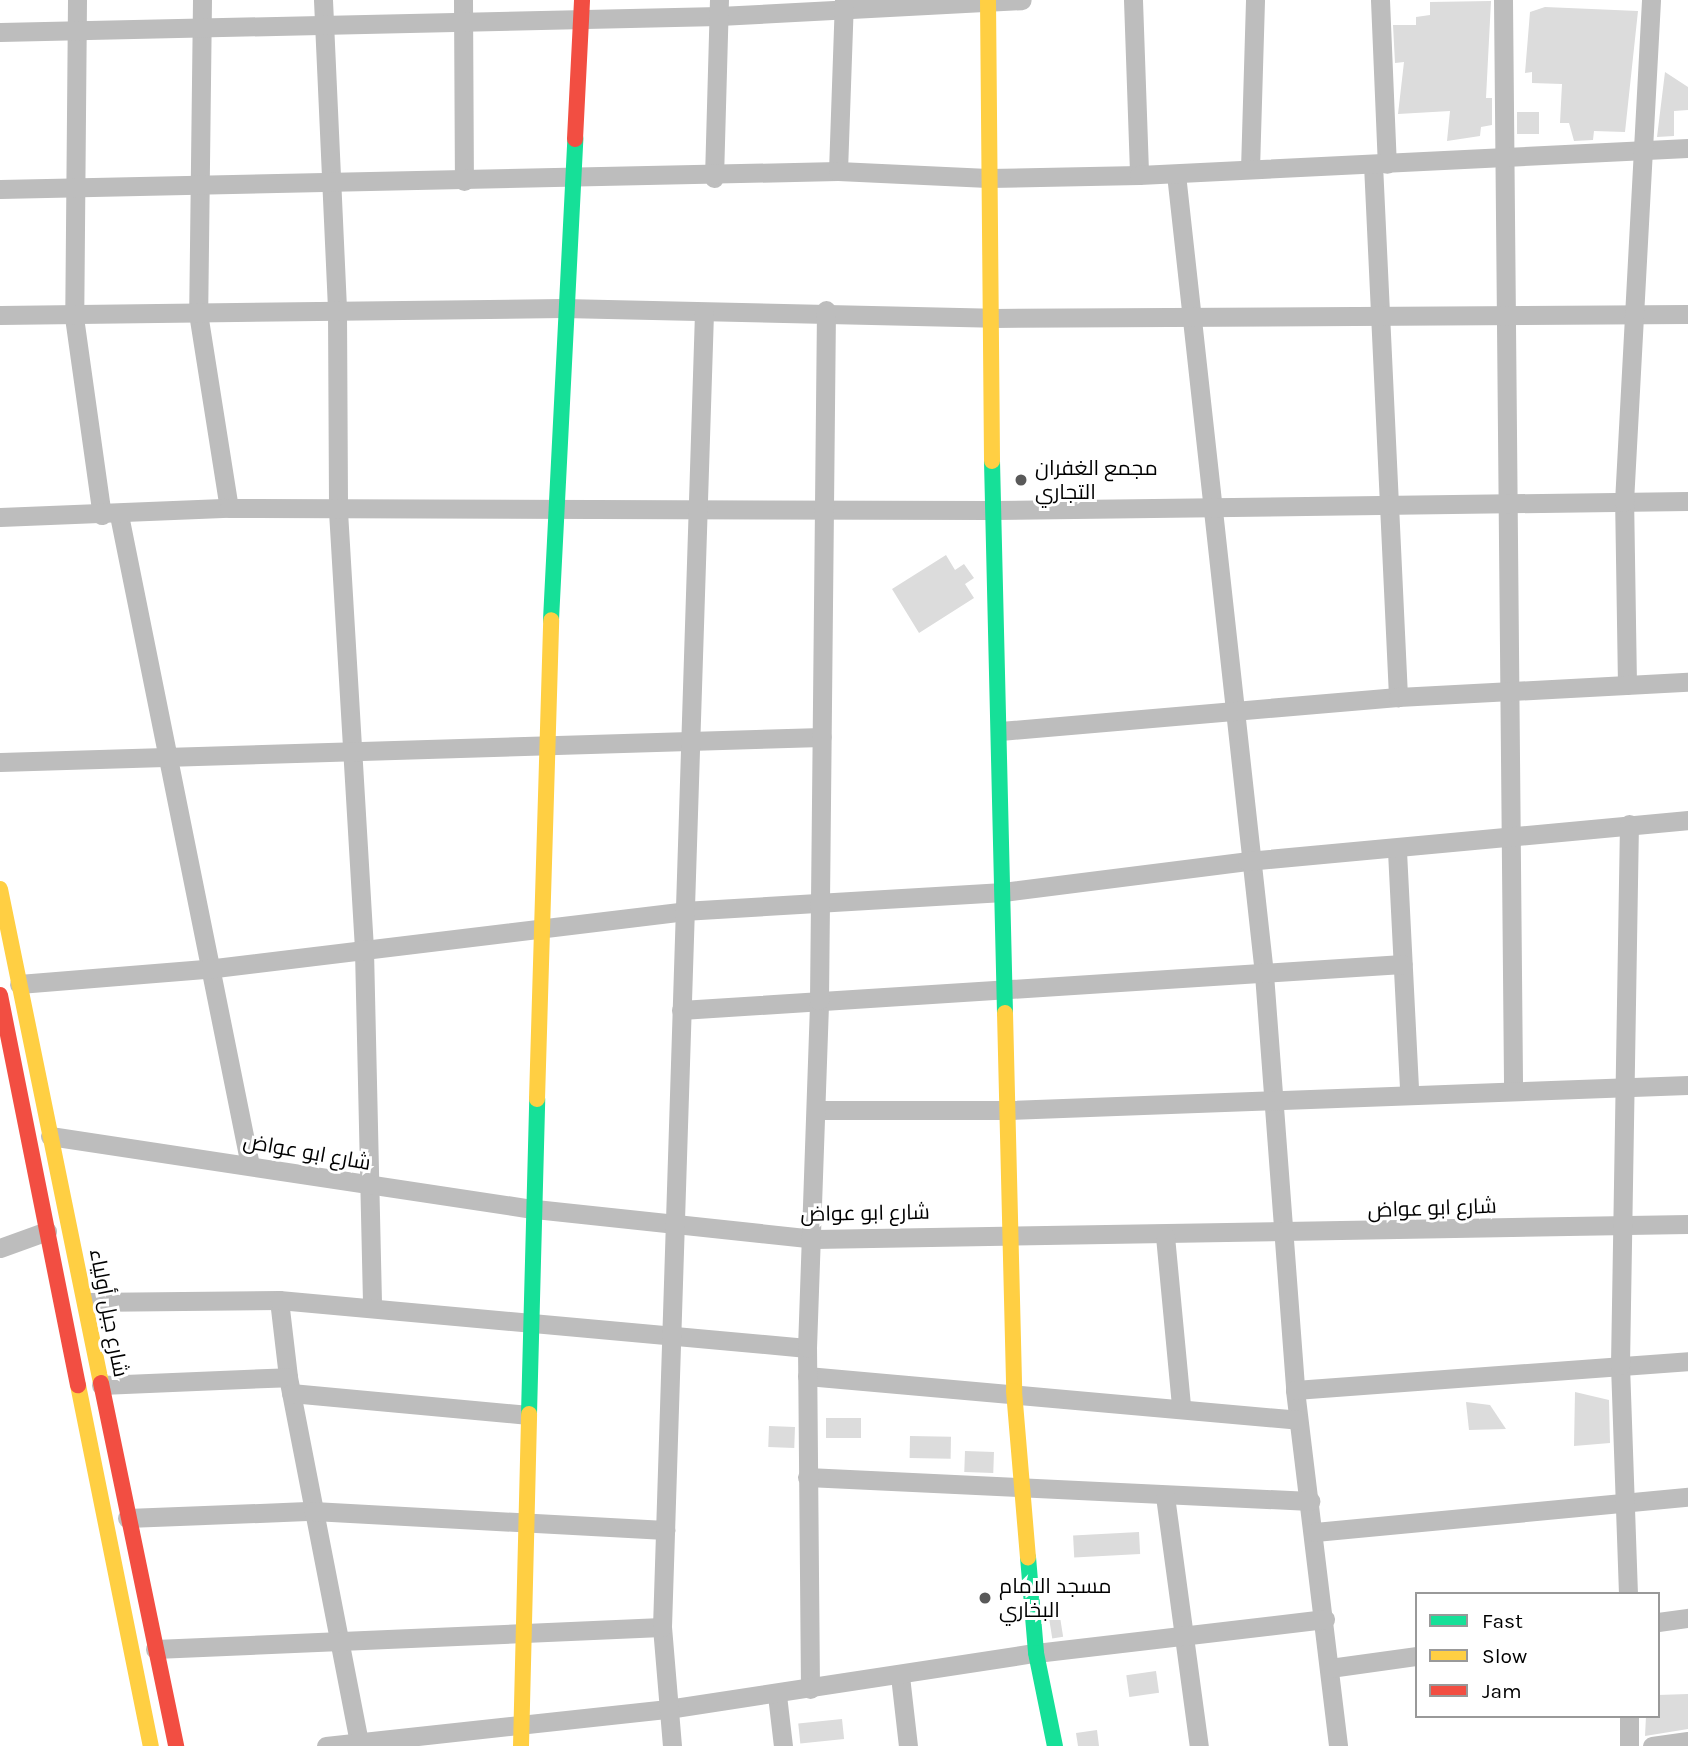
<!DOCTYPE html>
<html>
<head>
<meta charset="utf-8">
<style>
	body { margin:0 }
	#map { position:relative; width:1688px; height:1746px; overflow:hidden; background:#fff; font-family:Karla,Cairo,sans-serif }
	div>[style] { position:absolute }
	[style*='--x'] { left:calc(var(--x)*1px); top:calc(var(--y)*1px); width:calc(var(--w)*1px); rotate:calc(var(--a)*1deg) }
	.building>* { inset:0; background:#dcdcdc; transform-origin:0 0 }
	.street>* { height:19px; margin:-9.5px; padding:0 9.5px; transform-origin:9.5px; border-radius:9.5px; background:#bdbdbd }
	.fast>* { height:16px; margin:-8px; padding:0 8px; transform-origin:8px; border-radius:8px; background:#16e098 }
	.slow>* { height:16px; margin:-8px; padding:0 8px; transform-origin:8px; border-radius:8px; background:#ffcf43 }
	.jam>* { height:16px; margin:-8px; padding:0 8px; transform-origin:8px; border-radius:8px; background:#f24e42 }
	.dots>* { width:19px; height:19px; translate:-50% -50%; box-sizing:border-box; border:4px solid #fff; border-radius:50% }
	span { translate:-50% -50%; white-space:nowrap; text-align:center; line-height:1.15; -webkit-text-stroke:6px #fff; paint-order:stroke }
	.poi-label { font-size:21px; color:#000 }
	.left { translate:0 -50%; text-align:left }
	.street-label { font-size:21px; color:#000 }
	.legend { position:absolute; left:1415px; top:1592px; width:245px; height:126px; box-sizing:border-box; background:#fff; border:2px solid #999; margin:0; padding:9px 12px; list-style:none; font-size:21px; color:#000 }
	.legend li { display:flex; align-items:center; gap:14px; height:35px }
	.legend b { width:35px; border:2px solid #999 }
</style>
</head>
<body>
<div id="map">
	<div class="building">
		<div style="clip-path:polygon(1491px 1px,1486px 98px,1492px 98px,1492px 125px,1481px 127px,1480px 136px,1447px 141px,1450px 111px,1398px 114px,1404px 62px,1395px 63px,1393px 25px,1416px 25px,1416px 17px,1430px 15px,1430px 2px)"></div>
		<div style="clip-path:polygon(1545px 7px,1638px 11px,1625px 132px,1594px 131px,1593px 140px,1574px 141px,1569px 123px,1560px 123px,1562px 84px,1532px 83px,1532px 72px,1525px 73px,1530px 12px)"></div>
		<div style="clip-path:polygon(1665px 72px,1688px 87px,1688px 110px,1674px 111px,1674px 136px,1657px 137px)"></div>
		<div style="left:1539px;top:112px;width:22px;height:22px;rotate:90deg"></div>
		<div style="clip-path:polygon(946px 555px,955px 570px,964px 564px,974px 578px,965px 584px,974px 598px,919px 633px,892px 589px)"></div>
		<div style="clip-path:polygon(1575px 1392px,1609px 1400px,1610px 1443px,1574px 1446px)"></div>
		<div style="clip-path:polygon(1466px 1402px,1490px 1405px,1506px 1429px,1469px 1430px)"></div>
		<div style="left:826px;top:1418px;width:35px;height:20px"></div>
		<div style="left:769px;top:1426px;width:26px;height:21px;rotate:2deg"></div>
		<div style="left:910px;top:1436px;width:41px;height:22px;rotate:1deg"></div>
		<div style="left:965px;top:1451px;width:29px;height:21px;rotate:2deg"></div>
		<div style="left:1139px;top:1532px;width:22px;height:66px;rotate:87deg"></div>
		<div style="left:1060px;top:1617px;width:20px;height:11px;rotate:81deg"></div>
		<div style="left:1156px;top:1671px;width:22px;height:30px;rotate:82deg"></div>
		<div style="clip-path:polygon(1688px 1694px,1688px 1729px,1645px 1736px,1646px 1716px,1658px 1716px,1658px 1695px)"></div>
		<div style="left:842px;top:1719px;width:20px;height:44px;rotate:84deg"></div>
		<div style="clip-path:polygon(1097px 1730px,1099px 1746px,1078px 1746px,1076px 1733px)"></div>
	</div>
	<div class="street">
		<div style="--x:77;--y:0;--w:317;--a:90.5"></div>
		<div style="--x:74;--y:317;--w:200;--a:82"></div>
		<div style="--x:202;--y:0;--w:313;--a:90.7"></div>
		<div style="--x:198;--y:313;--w:197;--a:81"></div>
		<div style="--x:323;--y:0;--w:311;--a:87.4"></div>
		<div style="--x:337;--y:311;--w:200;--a:89.7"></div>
		<div style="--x:338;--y:511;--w:440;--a:86.6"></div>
		<div style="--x:364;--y:950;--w:358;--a:88.7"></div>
		<div style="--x:463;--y:0;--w:181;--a:89.7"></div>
		<div style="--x:1133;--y:0;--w:175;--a:88"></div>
		<div style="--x:1380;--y:0;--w:164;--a:87.6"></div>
		<div style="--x:1503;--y:0;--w:1091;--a:89.47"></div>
		<div style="--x:0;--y:32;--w:719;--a:-1.27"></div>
		<div style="--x:719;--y:16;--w:303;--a:-3"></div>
		<div style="--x:1373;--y:164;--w:534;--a:87.31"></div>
		<div style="--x:1250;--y:169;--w:169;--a:-88.3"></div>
		<div style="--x:838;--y:171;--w:171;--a:-88"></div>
		<div style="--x:1176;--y:174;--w:805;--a:83.72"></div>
		<div style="--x:1264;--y:974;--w:417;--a:85.7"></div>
		<div style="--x:1295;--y:1390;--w:359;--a:83.1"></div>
		<div style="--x:714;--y:178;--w:178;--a:-88.4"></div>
		<div style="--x:0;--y:189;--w:838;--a:-1.23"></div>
		<div style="--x:838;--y:171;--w:150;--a:2.7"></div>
		<div style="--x:988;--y:178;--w:151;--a:-1.1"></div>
		<div style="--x:1139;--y:175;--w:550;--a:-2.82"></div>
		<div style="--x:0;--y:315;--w:563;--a:-0.71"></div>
		<div style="--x:563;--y:308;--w:429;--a:1.3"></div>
		<div style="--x:992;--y:318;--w:696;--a:-0.33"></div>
		<div style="--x:119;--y:515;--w:663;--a:78.61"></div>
		<div style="--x:0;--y:517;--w:229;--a:-2.3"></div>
		<div style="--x:229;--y:508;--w:763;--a:0.15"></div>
		<div style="--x:992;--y:510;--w:696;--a:-0.74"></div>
		<div style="--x:1627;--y:685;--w:183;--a:-90.9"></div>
		<div style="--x:1624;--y:502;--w:503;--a:-86.92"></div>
		<div style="--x:1000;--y:731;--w:399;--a:-4.9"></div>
		<div style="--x:1398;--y:697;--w:290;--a:-3"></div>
		<div style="--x:0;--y:762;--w:822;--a:-1.74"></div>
		<div style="--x:1397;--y:851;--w:240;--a:87.1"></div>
		<div style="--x:19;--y:984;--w:189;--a:-4.6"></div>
		<div style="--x:207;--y:969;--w:480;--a:-6.9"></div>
		<div style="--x:683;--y:911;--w:321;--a:-3.4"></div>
		<div style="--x:1003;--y:892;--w:246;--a:-7.2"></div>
		<div style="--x:1247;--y:861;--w:443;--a:-5.3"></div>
		<div style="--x:681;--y:1010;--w:723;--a:-3.65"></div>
		<div style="--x:817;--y:1110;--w:192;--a:0"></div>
		<div style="--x:1009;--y:1110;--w:679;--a:-2.11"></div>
		<div style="--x:50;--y:1136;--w:490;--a:8.6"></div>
		<div style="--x:535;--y:1209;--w:281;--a:6.1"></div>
		<div style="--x:814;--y:1239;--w:874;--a:-0.98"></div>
		<div style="--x:1165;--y:1236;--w:171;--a:84.6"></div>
		<div style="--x:0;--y:1248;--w:50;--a:-19.9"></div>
		<div style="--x:279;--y:1300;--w:78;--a:83.3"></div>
		<div style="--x:288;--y:1377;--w:376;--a:79"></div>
		<div style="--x:86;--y:1302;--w:193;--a:-0.6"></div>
		<div style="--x:279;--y:1300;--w:530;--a:5.19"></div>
		<div style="--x:807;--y:1376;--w:493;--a:5.1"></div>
		<div style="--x:101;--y:1385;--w:187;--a:-2.4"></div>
		<div style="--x:1295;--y:1390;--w:394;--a:-4.2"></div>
		<div style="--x:291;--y:1393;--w:236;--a:5.3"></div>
		<div style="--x:807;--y:1477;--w:504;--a:2.73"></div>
		<div style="--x:1165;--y:1496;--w:252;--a:82.3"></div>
		<div style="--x:127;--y:1518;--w:186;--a:-2.2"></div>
		<div style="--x:313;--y:1511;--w:353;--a:3.1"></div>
		<div style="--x:1315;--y:1532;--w:375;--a:-5.4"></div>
		<div style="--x:1628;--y:1594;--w:229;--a:-92"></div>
		<div style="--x:1620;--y:1365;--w:541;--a:-89.05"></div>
		<div style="--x:1658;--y:1622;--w:30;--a:-8"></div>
		<div style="--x:155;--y:1649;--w:507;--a:-2.48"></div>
		<div style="--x:1330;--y:1668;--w:88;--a:-7.9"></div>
		<div style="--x:900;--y:1676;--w:70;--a:83.5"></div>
		<div style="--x:810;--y:1689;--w:341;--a:-90.5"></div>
		<div style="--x:807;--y:1348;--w:348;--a:-88"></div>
		<div style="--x:819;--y:1000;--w:690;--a:-89.42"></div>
		<div style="--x:777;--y:1695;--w:51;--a:83.3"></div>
		<div style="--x:1629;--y:1716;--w:30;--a:90"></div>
		<div style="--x:326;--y:1746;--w:344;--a:-6.2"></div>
		<div style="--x:668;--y:1709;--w:372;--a:-8.7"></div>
		<div style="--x:1036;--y:1653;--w:291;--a:-6.7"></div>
		<div style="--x:672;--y:1746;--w:119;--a:-94.8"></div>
		<div style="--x:662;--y:1627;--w:1315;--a:-88.17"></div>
		<div style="--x:1652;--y:1746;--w:36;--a:-8"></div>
	</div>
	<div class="fast">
		<div style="--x:992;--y:461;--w:552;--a:88.65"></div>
		<div style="--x:551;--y:620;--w:482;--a:-87.1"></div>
		<div style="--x:529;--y:1414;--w:315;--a:-88.5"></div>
		<div style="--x:1028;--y:1557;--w:96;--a:85.2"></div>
		<div style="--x:1036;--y:1653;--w:95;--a:78.5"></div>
	</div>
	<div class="slow">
		<div style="--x:988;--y:0;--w:461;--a:89.5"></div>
		<div style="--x:0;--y:889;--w:504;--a:78.44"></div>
		<div style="--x:1005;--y:1013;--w:378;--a:88.6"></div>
		<div style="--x:1014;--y:1391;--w:167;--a:85.2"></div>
		<div style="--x:537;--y:1099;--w:479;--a:-88.3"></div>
		<div style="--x:78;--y:1385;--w:368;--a:78.6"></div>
		<div style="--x:521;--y:1746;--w:332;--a:-88.6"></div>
	</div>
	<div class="jam">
		<div style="--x:575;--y:139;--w:139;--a:-87.1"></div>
		<div style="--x:0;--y:995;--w:398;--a:78.7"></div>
		<div style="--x:101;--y:1383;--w:371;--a:78.3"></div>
	</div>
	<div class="dots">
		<div style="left:1021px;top:480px;background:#595959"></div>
		<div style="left:985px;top:1598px;background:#595959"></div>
	</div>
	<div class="poi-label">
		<span class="left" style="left:1035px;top:480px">مجمع الغفران<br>التجاري</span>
		<span class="left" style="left:999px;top:1598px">مسجد الامام<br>البخاري</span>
	</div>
	<div class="street-label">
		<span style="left:307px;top:1152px;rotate:10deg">شارع ابو عواض</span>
		<span style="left:1432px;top:1208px;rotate:-2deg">شارع ابو عواض</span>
		<span style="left:865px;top:1213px;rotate:-1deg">شارع ابو عواض</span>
		<span style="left:109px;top:1313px;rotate:79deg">شارع جبل أولياء</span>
	</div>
	<ul class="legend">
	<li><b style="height:9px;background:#16e098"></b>Fast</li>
	<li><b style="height:9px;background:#ffcf43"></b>Slow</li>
	<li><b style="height:9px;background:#f24e42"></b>Jam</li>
	</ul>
</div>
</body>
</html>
